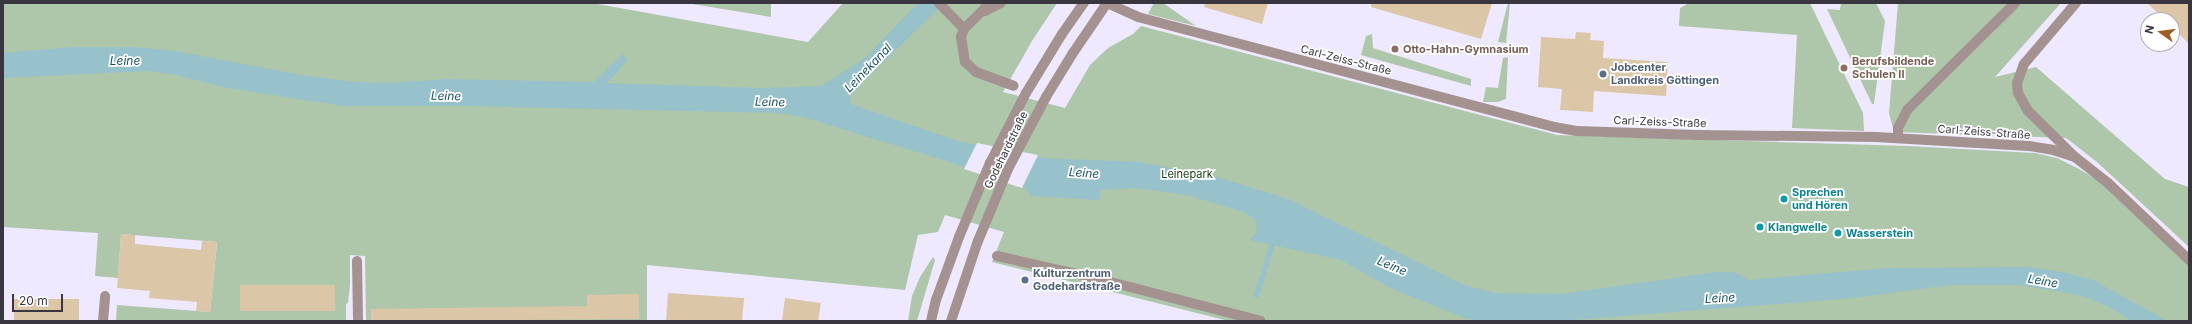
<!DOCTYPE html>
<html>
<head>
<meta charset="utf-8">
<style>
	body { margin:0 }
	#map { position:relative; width:2192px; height:324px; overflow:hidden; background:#eee9fe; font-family:Inter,sans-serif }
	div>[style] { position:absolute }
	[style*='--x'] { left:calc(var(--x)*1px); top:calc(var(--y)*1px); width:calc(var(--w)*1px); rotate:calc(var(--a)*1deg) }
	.green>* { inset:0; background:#aec6aa }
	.water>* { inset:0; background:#97c1cb }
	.pier>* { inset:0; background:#eee9fe }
	.stream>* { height:5px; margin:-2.5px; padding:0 2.5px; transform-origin:2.5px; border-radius:2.5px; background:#97c1cb }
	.building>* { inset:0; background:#dbc6a8; transform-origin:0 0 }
	.minor>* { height:10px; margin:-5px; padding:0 5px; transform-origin:5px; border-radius:5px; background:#a49291 }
	.dots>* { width:11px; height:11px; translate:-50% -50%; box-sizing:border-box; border:2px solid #fff; border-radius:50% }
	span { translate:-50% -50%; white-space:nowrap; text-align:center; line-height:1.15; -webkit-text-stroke:3.5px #fff; paint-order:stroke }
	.education-label { font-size:11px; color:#785e54; font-weight:700 }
	.left { translate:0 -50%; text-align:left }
	.street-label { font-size:11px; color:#393640 }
	.service-label { font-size:11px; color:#4e5e75; font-weight:700 }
	.park-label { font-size:11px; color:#14370f }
	.culture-label { font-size:11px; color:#0d838f; font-weight:700 }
	.water-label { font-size:12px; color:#17515d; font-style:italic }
	.frame { position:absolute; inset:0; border:4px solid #393640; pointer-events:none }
	.north { position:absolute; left:2140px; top:12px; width:40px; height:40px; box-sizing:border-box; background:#fff; border:1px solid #b0afb3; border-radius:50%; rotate:284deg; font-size:11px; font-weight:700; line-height:16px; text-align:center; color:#393640 }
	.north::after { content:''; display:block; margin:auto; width:14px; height:18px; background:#9d5e25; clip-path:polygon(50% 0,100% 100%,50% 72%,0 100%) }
	.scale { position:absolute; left:12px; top:294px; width:51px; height:18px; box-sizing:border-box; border:2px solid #393640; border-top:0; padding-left:5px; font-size:12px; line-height:14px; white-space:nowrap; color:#393640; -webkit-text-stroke:3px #fff; paint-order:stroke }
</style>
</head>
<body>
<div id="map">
	<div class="green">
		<div style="clip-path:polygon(3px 3px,592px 3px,808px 42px,843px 3px,1057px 3px,1032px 41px,1003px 92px,1065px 108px,1090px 65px,1108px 48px,1133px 34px,1141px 26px,1557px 135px,1908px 146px,2035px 153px,2057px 158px,2079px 169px,2102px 183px,2189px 265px,2189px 321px,1229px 321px,992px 262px,1004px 232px,945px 215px,938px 232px,918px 235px,905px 290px,647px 265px,647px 321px,366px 321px,365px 256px,350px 255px,350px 284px,348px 303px,346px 304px,346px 321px,116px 321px,117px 305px,210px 312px,217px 242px,121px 234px,118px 278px,95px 276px,98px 233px,3px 227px)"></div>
		<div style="clip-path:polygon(686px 3px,771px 3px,771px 17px)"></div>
		<div style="clip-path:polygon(1154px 3px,1163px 3px,1196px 26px,1148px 14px)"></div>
		<div style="clip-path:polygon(1508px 3px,1510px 3px,1506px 43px,1498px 42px)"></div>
		<div style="clip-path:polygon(1689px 3px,1810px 3px,1863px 113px,1864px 131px,1792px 128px,1797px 35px,1679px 26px,1680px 8px)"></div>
		<div style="clip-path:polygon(1841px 3px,1876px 3px,1885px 21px,1874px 104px,1872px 104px,1827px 9px,1840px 10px)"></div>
		<div style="clip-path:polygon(1898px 3px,2061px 3px,1995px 77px,2036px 67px,2165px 179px,2189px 187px,2189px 247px,2097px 162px,2066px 138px,1894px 132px,1889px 113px)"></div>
		<div style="clip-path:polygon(1372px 34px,1373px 48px,1471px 79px,1471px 86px,1361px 55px,1366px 36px)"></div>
		<div style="clip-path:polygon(1508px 57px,1506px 99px,1498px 102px,1483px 102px,1486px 87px,1498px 88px,1503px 58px)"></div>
		<div style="clip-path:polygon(933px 257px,935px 260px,917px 321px,908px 321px,912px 296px,920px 277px)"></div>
	</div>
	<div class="water">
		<div style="clip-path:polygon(918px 3px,944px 3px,854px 91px,850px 98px,851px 104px,957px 141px,1044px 158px,1139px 162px,1213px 176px,1288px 199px,1462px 284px,1494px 293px,1561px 294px,1717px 272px,1734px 272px,1749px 280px,1887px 268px,2027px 267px,2062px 272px,2093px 280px,2167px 321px,2132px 321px,2107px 306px,2080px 295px,2020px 285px,1950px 285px,1853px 298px,1560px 321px,1479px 321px,1464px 318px,1390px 288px,1341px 260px,1250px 240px,1257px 232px,1255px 220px,1246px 213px,1191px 196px,1137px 188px,1101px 190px,1099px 200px,1031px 196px,1024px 187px,940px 159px,803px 117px,779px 113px,468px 106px,343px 106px,223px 87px,177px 75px,147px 71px,3px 78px,3px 53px,73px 47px,132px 47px,175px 51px,306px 76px,356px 82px,390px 83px,446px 79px,593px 82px,623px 54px,628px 60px,607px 83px,761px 88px,821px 86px,865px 58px)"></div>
	</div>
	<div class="pier">
		<div style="clip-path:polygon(977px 143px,1038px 155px,1022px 188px,964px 169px)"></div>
	</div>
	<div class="stream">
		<div style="--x:1256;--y:295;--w:58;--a:-72.8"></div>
	</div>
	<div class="building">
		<div style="clip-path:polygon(1205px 3px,1268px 3px,1262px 24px,1204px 7px)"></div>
		<div style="clip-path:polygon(1371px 3px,1492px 3px,1481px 39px,1371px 7px)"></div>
		<div style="clip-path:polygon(2147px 3px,2189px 3px,2189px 44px,2172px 27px,2172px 20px,2165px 20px)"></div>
		<div style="clip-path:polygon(1576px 32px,1591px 33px,1590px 40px,1604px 41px,1603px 58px,1668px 62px,1666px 96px,1594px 91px,1593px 112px,1560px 110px,1562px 89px,1538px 87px,1541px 37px,1575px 39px)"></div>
		<div style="clip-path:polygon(121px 234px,135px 235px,135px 244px,201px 250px,202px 241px,217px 242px,210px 312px,196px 311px,197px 302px,149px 298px,150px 291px,117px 288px)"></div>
		<div style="left:335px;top:285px;width:26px;height:95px;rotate:90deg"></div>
		<div style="clip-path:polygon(668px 293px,744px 298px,742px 321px,666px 321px)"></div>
		<div style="clip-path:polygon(639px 294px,639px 319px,371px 321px,371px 309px,587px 306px,587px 295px)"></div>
		<div style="clip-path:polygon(785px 298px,821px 303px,818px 321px,782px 321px)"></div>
		<div style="left:79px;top:299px;width:22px;height:65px;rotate:90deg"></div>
	</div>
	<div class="minor">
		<div style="--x:939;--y:3;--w:36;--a:46"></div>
		<div style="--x:964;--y:29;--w:9;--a:111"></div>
		<div style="--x:961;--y:37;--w:25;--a:81"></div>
		<div style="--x:965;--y:62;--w:15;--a:42"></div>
		<div style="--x:976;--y:72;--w:40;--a:20.2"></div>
		<div style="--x:1107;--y:3;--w:34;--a:24"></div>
		<div style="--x:1138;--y:17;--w:430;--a:14.8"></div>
		<div style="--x:1554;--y:127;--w:23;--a:10"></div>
		<div style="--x:1577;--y:131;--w:119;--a:1.9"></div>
		<div style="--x:1696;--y:135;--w:180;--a:0.6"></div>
		<div style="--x:1876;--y:137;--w:153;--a:3.4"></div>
		<div style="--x:2029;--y:146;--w:24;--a:9"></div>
		<div style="--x:2053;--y:150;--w:23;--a:18"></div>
		<div style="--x:2075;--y:157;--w:42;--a:38.2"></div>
		<div style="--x:2108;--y:183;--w:112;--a:43.5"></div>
		<div style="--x:985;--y:11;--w:18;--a:-27"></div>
		<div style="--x:964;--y:29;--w:37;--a:-45"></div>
		<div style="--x:1898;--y:138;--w:10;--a:-90"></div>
		<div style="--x:1898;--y:128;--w:20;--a:-63"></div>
		<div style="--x:1907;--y:110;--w:152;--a:-44.7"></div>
		<div style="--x:2073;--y:155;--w:63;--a:-135.6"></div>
		<div style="--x:2028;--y:111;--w:21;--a:-119"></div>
		<div style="--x:2018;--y:93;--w:10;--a:-96"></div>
		<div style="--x:2017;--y:83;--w:20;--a:-70"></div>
		<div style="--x:2024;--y:64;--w:80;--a:-49.6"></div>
		<div style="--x:997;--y:256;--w:100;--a:12.7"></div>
		<div style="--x:1095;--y:278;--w:171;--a:14.5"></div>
		<div style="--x:357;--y:261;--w:60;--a:89"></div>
		<div style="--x:103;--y:321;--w:25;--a:-85"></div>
		<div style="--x:931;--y:321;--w:22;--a:-77"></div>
		<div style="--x:936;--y:300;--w:67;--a:-69.9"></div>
		<div style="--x:959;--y:237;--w:80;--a:-67.3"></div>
		<div style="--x:990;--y:163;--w:79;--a:-62.8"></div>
		<div style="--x:1026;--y:93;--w:69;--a:-58.6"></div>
		<div style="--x:1062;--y:34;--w:38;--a:-55"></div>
		<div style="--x:951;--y:321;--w:84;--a:-71.4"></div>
		<div style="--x:978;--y:241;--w:78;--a:-67.4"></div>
		<div style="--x:1008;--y:169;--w:81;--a:-62.2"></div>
		<div style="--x:1046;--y:97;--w:52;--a:-58.5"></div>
		<div style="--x:1073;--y:53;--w:60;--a:-55.8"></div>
	</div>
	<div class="dots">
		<div style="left:1395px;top:49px;background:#8d6e63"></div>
		<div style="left:1844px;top:68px;background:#8d6e63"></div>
		<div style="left:1603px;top:74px;background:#5c6f8a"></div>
		<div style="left:1784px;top:199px;background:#0f9aa8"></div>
		<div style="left:1760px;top:227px;background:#0f9aa8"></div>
		<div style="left:1838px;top:233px;background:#0f9aa8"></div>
		<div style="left:1025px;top:280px;background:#5c6f8a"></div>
	</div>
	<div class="education-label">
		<span class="left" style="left:1403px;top:49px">Otto-Hahn-Gymnasium</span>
		<span class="left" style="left:1852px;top:68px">Berufsbildende<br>Schulen II</span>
	</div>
	<div class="street-label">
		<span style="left:1346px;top:60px;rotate:14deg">Carl-Zeiss-Straße</span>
		<span style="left:1660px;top:122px;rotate:2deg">Carl-Zeiss-Straße</span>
		<span style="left:1984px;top:132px;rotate:4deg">Carl-Zeiss-Straße</span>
		<span style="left:1006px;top:150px;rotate:-64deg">Godehardstraße</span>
	</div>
	<div class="service-label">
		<span class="left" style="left:1611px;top:74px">Jobcenter<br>Landkreis Göttingen</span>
		<span class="left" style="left:1033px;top:280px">Kulturzentrum<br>Godehardstraße</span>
	</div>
	<div class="park-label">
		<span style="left:1187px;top:174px">Leinepark</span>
	</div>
	<div class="culture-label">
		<span class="left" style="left:1792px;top:199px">Sprechen<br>und Hören</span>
		<span class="left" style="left:1768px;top:227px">Klangwelle</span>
		<span class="left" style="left:1846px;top:233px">Wasserstein</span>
	</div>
	<div class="water-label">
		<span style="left:125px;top:61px">Leine</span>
		<span style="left:868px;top:68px;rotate:-46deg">Leinekanal</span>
		<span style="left:446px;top:96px;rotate:1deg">Leine</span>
		<span style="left:770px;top:102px;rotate:1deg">Leine</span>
		<span style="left:1084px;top:173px;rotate:4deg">Leine</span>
		<span style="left:1392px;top:266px;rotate:23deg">Leine</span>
		<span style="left:2043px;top:281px;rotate:10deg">Leine</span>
		<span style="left:1720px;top:298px;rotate:-3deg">Leine</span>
	</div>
	<div class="frame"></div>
	<div class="north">N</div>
	<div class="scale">20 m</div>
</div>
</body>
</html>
